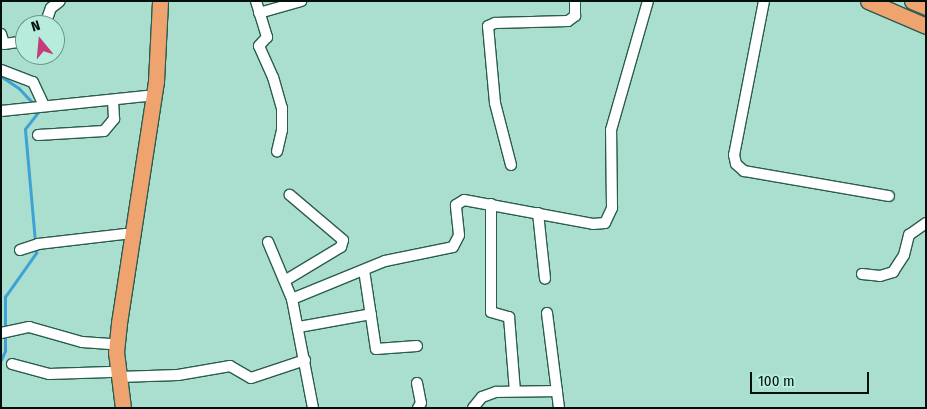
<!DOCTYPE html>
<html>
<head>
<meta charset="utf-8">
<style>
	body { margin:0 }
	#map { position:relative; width:927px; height:409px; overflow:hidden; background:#aadfd0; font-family:"Fira Sans Condensed",sans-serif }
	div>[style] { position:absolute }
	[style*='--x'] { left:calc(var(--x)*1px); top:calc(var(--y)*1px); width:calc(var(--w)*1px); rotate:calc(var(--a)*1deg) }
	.stream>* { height:2.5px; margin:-1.25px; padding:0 1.25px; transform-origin:1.25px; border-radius:1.25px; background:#3fa2d4 }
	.roads { filter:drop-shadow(1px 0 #295c4f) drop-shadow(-1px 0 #295c4f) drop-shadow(0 1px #295c4f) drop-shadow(0 -1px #295c4f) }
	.minor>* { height:10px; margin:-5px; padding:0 5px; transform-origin:5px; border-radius:5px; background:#fff }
	.highway>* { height:15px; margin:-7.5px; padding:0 7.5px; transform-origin:7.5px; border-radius:7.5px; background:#efa36f }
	span { translate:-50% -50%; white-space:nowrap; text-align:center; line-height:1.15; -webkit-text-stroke:4.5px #b7ecdd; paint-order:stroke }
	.frame { position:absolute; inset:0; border:2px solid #00110d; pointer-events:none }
	.north { position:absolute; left:15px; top:15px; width:50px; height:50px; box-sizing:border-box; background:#b7ecdd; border:1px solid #6e948a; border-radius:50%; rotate:343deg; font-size:14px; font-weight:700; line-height:20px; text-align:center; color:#00110d }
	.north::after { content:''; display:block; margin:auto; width:18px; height:22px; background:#c33d7d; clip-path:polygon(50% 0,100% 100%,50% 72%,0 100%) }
	.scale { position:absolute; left:750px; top:372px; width:119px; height:22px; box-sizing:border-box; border:2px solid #00110d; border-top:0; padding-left:6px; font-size:15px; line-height:18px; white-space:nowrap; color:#00110d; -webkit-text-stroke:4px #b7ecdd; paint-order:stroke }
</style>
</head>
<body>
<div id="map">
	<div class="stream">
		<div style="--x:1;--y:76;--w:22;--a:34"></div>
		<div style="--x:19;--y:88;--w:22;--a:47"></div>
		<div style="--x:35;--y:242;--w:113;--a:-95.1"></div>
		<div style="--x:25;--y:129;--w:24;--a:-52"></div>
		<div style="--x:5;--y:330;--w:33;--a:-90"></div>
		<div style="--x:5;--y:297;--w:54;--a:-54.8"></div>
		<div style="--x:36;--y:253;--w:5;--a:-101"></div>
		<div style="--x:1;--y:360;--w:10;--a:-66"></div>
		<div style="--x:5;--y:351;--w:15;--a:-90"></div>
	</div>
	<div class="roads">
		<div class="minor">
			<div style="--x:256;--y:1;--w:38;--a:73"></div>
			<div style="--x:267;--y:37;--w:12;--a:132"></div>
			<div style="--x:259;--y:46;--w:34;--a:66"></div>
			<div style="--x:273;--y:77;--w:32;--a:74"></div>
			<div style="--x:282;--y:108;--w:22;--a:90"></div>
			<div style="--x:282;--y:130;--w:22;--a:103"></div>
			<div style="--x:764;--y:1;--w:157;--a:101"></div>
			<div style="--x:734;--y:155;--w:9;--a:77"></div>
			<div style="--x:736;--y:164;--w:11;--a:41"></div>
			<div style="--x:744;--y:171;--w:147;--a:9.8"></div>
			<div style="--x:259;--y:13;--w:44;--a:-15.9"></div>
			<div style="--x:45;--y:25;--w:18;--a:-71"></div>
			<div style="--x:51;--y:8;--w:11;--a:-38"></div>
			<div style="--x:1;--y:34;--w:10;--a:73"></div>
			<div style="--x:4;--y:44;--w:21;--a:-8"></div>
			<div style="--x:1;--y:70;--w:34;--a:21"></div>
			<div style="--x:33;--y:82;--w:26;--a:65"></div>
			<div style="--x:1;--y:111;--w:146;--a:-5.9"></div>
			<div style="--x:38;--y:135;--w:66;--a:-3.5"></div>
			<div style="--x:104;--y:131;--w:16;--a:-50"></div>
			<div style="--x:114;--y:119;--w:19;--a:-93"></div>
			<div style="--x:511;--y:165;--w:64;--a:-104.5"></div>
			<div style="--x:495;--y:103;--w:77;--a:-95.2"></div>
			<div style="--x:488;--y:26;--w:8;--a:-23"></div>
			<div style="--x:495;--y:23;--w:73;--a:-1.6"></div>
			<div style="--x:568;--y:21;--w:9;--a:-36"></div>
			<div style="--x:575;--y:16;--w:15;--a:-90"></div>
			<div style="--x:491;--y:204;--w:108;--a:90"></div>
			<div style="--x:491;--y:312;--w:19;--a:16"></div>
			<div style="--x:509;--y:317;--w:74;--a:85.4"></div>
			<div style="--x:538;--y:213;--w:66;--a:83.9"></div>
			<div style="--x:268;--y:242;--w:62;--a:67.2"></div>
			<div style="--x:292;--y:299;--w:111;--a:79.1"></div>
			<div style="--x:20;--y:250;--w:19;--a:-18"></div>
			<div style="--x:38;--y:244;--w:88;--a:-6.6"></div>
			<div style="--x:364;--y:270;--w:80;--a:81.4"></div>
			<div style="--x:376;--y:349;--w:41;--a:-4.2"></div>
			<div style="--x:862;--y:274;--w:18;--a:6"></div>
			<div style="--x:880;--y:276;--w:14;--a:-17"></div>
			<div style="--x:893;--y:272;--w:20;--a:-57"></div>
			<div style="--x:904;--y:255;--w:21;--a:-76"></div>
			<div style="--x:909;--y:235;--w:21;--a:-35"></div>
			<div style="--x:286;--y:280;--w:64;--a:-31"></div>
			<div style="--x:341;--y:247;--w:7;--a:-74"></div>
			<div style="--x:343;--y:240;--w:70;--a:-139.7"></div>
			<div style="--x:292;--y:299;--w:100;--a:-22.2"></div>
			<div style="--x:385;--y:261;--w:69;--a:-11.6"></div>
			<div style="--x:453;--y:247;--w:13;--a:-63"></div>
			<div style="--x:459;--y:235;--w:30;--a:-96"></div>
			<div style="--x:456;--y:205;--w:9;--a:-32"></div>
			<div style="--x:464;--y:200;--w:131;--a:10.5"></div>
			<div style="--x:593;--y:224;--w:12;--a:-5"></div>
			<div style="--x:605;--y:223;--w:17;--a:-65"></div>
			<div style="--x:612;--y:208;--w:78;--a:-90.7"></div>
			<div style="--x:611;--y:130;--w:134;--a:-74"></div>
			<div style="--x:547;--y:313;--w:96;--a:82.8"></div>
			<div style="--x:299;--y:327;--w:73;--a:-10.2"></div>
			<div style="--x:1;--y:333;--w:29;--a:-12"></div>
			<div style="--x:29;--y:327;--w:55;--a:15.8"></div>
			<div style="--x:82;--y:342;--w:28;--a:4"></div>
			<div style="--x:12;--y:364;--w:38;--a:15"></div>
			<div style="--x:49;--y:374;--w:61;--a:-1.9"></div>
			<div style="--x:119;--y:377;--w:59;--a:-1.9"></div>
			<div style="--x:178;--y:375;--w:53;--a:-9.8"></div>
			<div style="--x:230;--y:366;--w:24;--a:30"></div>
			<div style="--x:251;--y:378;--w:57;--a:-18.4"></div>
			<div style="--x:417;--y:383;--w:20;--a:79"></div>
			<div style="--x:421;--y:403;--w:6;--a:121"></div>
			<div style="--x:473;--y:408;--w:14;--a:-51"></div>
			<div style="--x:482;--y:397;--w:15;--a:-20"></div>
			<div style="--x:496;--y:392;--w:61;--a:-0.9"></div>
		</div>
		<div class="highway">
			<div style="--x:868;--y:1;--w:63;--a:23.3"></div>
			<div style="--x:912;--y:1;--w:15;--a:23"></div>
			<div style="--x:123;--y:408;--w:56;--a:-97.1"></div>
			<div style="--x:116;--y:352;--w:29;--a:-84"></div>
			<div style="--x:119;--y:323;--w:245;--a:-81.3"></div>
			<div style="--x:156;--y:81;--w:80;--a:-87.1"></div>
		</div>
	</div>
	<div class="frame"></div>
	<div class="north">N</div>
	<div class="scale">100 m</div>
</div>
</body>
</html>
